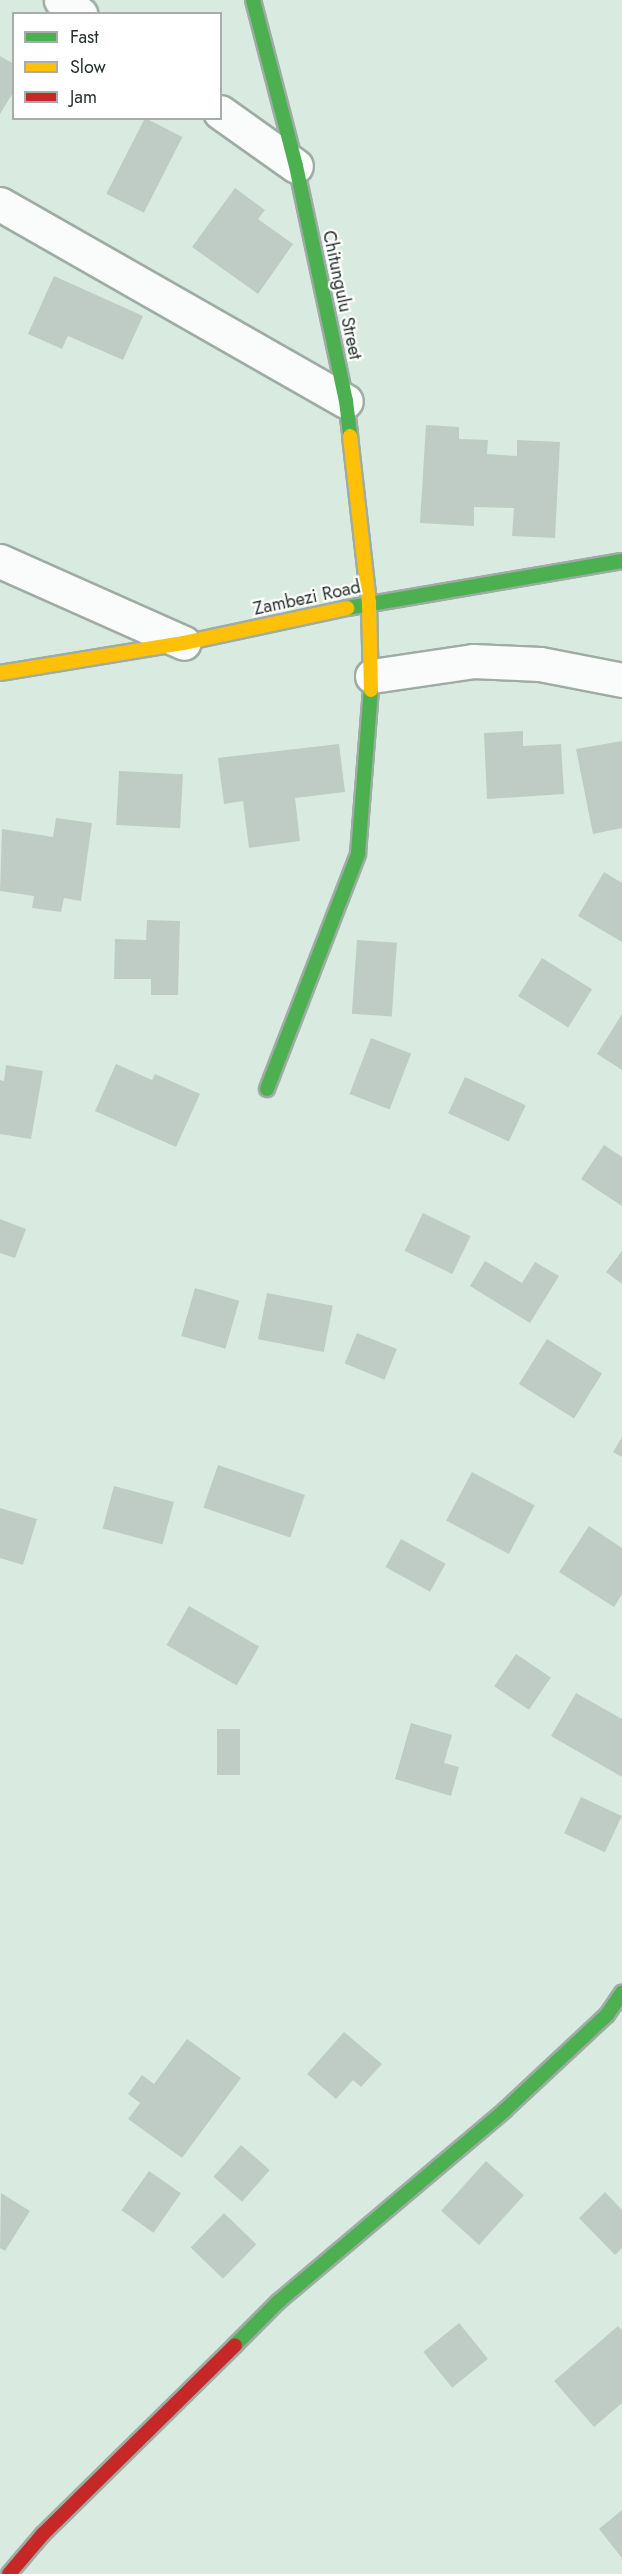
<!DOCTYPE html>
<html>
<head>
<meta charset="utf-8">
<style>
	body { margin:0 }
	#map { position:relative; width:622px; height:2574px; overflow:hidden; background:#d9eae1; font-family:Jost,sans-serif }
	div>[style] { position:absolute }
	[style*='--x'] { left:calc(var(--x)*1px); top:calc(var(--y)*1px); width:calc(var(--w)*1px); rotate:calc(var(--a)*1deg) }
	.building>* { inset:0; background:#beccc5; transform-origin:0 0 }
	.roads { filter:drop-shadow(2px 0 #9eaca4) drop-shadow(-2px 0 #9eaca4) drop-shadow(0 2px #9eaca4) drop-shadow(0 -2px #9eaca4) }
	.street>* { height:33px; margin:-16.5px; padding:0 16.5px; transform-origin:16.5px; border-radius:16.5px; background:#f9fcfa }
	.fast>* { height:14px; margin:-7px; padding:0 7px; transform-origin:7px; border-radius:7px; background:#4caf50 }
	.slow>* { height:14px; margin:-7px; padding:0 7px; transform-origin:7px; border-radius:7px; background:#ffc107 }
	.jam>* { height:14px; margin:-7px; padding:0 7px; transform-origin:7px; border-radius:7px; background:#c62828 }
	span { translate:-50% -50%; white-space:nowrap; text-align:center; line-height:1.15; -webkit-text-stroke:4.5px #fff; paint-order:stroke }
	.street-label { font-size:18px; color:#24312a }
	.legend { position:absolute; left:12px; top:12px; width:210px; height:108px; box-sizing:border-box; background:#fff; border:2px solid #a7adaa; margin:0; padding:8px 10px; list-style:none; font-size:18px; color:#24312a }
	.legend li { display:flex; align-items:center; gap:12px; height:30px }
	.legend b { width:30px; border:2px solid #a7adaa }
</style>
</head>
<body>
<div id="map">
	<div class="building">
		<div style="clip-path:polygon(0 56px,14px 64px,14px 91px,0 114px)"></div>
		<div style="left:145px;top:118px;width:42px;height:85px;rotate:27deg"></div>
		<div style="clip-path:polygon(235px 188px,265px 210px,258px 219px,293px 244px,258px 294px,192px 247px)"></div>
		<div style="clip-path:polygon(54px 276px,143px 316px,123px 360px,68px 336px,62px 349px,28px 334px)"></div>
		<div style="clip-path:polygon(426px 425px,459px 427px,459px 439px,488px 440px,487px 454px,517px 456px,517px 440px,560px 442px,555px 538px,512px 536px,514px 508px,474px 507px,474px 526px,420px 523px)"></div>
		<div style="clip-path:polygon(523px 731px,523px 746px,561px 744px,564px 794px,487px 799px,484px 733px)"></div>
		<div style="clip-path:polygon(622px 741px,622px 828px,593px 834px,576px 749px)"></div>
		<div style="clip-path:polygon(339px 744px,345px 792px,295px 798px,300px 841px,249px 848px,243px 801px,224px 804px,218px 758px)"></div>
		<div style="left:119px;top:771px;width:64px;height:54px;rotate:3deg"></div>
		<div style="clip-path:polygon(56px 818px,92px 823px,81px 901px,64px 898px,61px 912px,32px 908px,34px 896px,0 891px,2px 829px,53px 837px)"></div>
		<div style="clip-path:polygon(604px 872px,622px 883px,622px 942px,578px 916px)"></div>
		<div style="clip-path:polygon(147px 920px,180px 921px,178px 995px,151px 995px,151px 979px,114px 979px,115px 939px,146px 940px)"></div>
		<div style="left:357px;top:940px;width:40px;height:74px;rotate:4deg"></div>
		<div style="left:542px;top:958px;width:59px;height:45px;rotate:32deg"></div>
		<div style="clip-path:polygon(622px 1014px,622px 1070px,597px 1054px)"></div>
		<div style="left:371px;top:1038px;width:43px;height:60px;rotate:21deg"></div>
		<div style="clip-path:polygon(116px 1064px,152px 1080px,155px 1074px,200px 1094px,176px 1147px,95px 1111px)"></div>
		<div style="clip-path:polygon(6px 1065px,43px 1071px,31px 1139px,0 1134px,0 1080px,4px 1081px)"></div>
		<div style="left:465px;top:1077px;width:67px;height:40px;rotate:25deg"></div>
		<div style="clip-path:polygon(604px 1145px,622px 1157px,622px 1206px,581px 1179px)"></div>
		<div style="left:423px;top:1213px;width:53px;height:42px;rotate:26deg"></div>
		<div style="clip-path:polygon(0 1219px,26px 1229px,15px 1258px,0 1253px)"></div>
		<div style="clip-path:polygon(622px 1251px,622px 1284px,606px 1272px)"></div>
		<div style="clip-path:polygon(485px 1261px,522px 1283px,535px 1262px,559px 1276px,530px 1323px,470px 1286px)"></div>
		<div style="left:195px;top:1288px;width:46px;height:50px;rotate:16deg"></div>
		<div style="left:267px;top:1293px;width:67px;height:47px;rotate:11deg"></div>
		<div style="left:357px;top:1333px;width:43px;height:33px;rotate:22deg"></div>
		<div style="left:547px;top:1339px;width:65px;height:53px;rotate:32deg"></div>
		<div style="clip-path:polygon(622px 1437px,622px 1457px,613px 1452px)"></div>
		<div style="left:218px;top:1465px;width:92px;height:45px;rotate:19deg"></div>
		<div style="left:472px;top:1472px;width:71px;height:55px;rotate:28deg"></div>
		<div style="left:114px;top:1486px;width:62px;height:44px;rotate:15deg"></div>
		<div style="clip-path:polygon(0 1508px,37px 1519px,23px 1565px,0 1558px)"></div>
		<div style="clip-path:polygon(589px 1526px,622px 1548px,622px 1594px,614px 1607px,559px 1572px)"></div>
		<div style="left:401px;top:1539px;width:51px;height:32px;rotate:29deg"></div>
		<div style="left:189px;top:1606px;width:81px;height:45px;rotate:30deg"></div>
		<div style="left:516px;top:1654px;width:42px;height:39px;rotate:34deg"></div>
		<div style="clip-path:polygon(576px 1693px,622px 1719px,622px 1777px,551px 1736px)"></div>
		<div style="clip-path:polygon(411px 1723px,452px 1735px,444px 1763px,459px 1767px,451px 1796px,395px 1779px)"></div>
		<div style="left:217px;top:1729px;width:23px;height:46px"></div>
		<div style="left:581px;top:1797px;width:45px;height:40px;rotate:25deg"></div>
		<div style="clip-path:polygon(344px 2032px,382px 2064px,361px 2087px,353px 2080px,336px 2099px,307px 2074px)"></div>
		<div style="clip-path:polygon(187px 2039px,241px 2078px,182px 2158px,128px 2119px,140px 2103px,128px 2094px,142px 2075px,154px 2084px)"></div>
		<div style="left:241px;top:2145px;width:38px;height:42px;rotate:41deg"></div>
		<div style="left:486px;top:2161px;width:51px;height:67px;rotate:42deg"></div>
		<div style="left:149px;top:2171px;width:39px;height:48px;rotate:35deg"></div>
		<div style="clip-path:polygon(605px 2192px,622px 2210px,622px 2248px,615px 2255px,579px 2218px)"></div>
		<div style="clip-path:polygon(1px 2193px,30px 2211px,5px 2251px,0 2248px)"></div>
		<div style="left:224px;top:2213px;width:45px;height:48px;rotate:44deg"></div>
		<div style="left:459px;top:2323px;width:46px;height:46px;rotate:51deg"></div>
		<div style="clip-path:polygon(618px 2326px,622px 2330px,622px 2403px,594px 2427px,554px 2381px)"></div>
		<div style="clip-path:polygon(622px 2510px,622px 2558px,599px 2529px)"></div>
	</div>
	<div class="roads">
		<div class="street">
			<div style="--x:61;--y:0;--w:24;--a:36"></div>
			<div style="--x:220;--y:112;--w:93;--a:35.4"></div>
			<div style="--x:0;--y:204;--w:398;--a:29.7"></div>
			<div style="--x:0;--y:561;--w:201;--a:24"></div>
			<div style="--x:372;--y:676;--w:102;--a:-8.4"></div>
			<div style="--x:473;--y:661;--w:67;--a:2.6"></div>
			<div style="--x:540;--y:664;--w:84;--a:11"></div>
		</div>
		<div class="fast">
			<div style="--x:253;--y:0;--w:171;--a:75.5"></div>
			<div style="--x:296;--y:166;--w:240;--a:78"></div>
			<div style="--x:346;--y:401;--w:35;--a:83"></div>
			<div style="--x:347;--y:608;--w:279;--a:-9.7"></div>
			<div style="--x:267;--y:1089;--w:252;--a:-68.8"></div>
			<div style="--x:358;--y:854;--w:165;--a:-85.5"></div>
			<div style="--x:235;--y:2345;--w:61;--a:-45"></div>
			<div style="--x:278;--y:2302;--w:297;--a:-40.2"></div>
			<div style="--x:505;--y:2110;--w:139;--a:-43"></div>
			<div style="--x:607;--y:2015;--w:27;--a:-56"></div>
		</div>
		<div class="slow">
			<div style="--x:350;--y:436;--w:168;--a:83.5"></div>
			<div style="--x:369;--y:603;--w:87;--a:88.7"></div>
			<div style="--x:0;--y:673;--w:186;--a:-9.3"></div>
			<div style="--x:184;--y:643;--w:167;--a:-12.1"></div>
		</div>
		<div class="jam">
			<div style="--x:9;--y:2574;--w:52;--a:-49.6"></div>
			<div style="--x:43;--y:2534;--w:269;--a:-44.5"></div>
		</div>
	</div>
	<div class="street-label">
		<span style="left:342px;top:295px;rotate:78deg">Chitungulu Street</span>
		<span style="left:307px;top:598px;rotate:-12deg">Zambezi Road</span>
	</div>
	<ul class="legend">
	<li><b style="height:8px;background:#4caf50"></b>Fast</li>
	<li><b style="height:8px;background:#ffc107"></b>Slow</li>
	<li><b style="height:8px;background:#c62828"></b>Jam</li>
	</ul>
</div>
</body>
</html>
